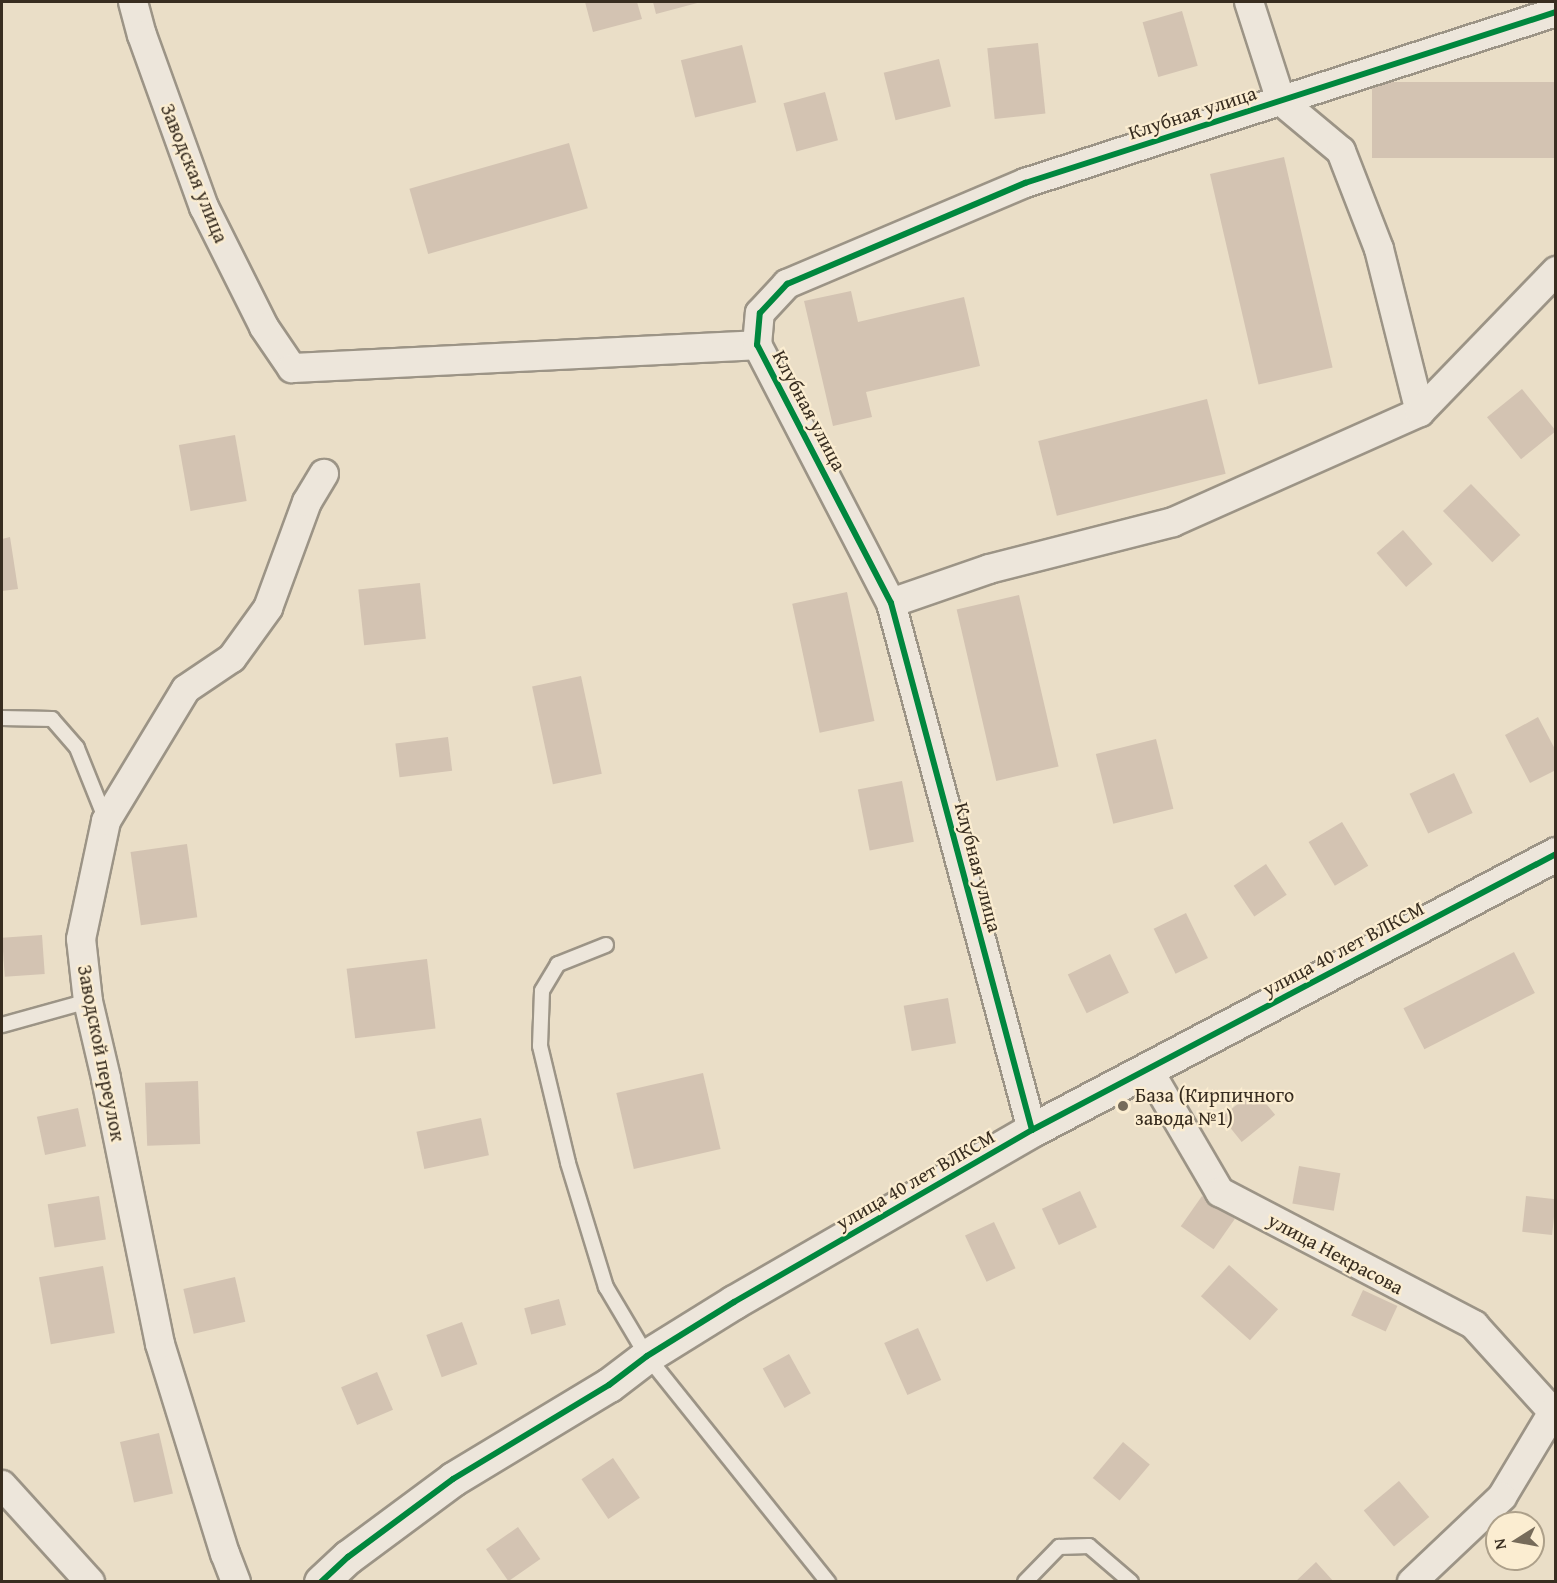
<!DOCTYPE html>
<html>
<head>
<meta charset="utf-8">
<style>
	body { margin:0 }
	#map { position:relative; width:1557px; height:1583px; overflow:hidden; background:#eadec7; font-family:"Gentium Book Plus",serif }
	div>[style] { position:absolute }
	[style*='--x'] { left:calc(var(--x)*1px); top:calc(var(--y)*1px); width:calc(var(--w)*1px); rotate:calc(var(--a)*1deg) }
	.building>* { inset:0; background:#d3c3b2; transform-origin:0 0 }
	.roads { filter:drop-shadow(2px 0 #9c9486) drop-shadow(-2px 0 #9c9486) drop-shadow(0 2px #9c9486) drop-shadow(0 -2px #9c9486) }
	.service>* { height:14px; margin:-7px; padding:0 7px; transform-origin:7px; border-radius:7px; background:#ede6db }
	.minor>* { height:28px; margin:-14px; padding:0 14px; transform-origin:14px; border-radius:14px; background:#ede6db }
	.tertiary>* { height:33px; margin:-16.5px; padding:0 16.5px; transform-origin:16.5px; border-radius:16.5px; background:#ede6db }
	.cycleway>* { height:6px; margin:-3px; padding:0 3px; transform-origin:3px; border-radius:3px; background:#00873e }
	.dots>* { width:16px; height:16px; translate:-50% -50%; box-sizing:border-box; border:3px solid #fbedd1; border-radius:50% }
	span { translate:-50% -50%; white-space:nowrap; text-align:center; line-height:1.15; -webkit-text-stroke:4.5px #fbedd1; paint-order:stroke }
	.street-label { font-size:20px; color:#382d20 }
	.poi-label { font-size:20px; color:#382d20 }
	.left { translate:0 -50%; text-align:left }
	.frame { position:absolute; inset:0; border:3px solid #382d20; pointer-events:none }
	.north { position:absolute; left:1485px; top:1511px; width:60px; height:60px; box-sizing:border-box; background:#fbedd1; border:2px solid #ada08a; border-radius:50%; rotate:259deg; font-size:16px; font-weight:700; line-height:24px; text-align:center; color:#382d20 }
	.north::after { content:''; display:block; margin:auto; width:21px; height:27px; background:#766b5a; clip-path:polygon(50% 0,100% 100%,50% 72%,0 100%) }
</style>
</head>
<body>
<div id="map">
	<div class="building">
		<div style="clip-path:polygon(585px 2px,637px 2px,642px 19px,593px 32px)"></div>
		<div style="clip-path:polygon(653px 2px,701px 2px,656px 14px)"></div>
		<div style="left:1182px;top:11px;width:57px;height:41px;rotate:74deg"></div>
		<div style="left:1038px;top:43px;width:71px;height:51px;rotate:84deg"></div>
		<div style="left:742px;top:45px;width:59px;height:63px;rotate:76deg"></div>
		<div style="left:939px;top:59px;width:49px;height:57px;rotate:76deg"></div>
		<div style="left:1556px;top:82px;width:76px;height:184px;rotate:90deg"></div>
		<div style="left:825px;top:92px;width:50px;height:43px;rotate:75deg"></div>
		<div style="left:569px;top:143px;width:68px;height:166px;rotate:74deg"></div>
		<div style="left:1284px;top:157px;width:216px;height:76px;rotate:77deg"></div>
		<div style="clip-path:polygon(851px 291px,858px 322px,964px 297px,980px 366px,866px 392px,872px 417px,833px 426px,804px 301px)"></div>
		<div style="left:1522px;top:389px;width:54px;height:45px;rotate:51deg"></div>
		<div style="left:1207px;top:399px;width:77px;height:174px;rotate:76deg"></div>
		<div style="left:235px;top:435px;width:67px;height:57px;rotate:80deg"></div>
		<div style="left:1471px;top:484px;width:71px;height:39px;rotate:46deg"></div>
		<div style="left:1403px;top:530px;width:45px;height:35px;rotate:49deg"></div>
		<div style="clip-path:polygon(10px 537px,18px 589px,2px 591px,2px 539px)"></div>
		<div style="left:420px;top:583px;width:56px;height:62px;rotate:84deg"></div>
		<div style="left:847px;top:592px;width:132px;height:56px;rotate:78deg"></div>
		<div style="left:1019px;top:595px;width:176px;height:64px;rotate:77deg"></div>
		<div style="left:581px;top:676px;width:100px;height:50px;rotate:78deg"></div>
		<div style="clip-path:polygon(1538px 717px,1556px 751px,1556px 770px,1530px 783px,1505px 735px)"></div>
		<div style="left:448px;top:737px;width:34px;height:53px;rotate:83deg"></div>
		<div style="left:1156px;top:739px;width:72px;height:62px;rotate:76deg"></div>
		<div style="left:1454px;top:773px;width:44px;height:49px;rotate:65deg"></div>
		<div style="left:902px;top:781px;width:62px;height:45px;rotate:79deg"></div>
		<div style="left:1342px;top:822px;width:51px;height:39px;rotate:59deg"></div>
		<div style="left:187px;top:844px;width:74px;height:57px;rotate:82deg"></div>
		<div style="left:1266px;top:864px;width:37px;height:39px;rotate:56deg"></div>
		<div style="left:1186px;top:913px;width:50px;height:36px;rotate:64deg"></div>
		<div style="left:42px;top:935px;width:39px;height:40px;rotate:86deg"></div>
		<div style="left:1514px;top:952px;width:46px;height:124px;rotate:63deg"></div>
		<div style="left:1110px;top:954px;width:43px;height:47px;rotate:64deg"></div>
		<div style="left:427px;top:959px;width:70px;height:81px;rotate:83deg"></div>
		<div style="left:948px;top:998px;width:46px;height:45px;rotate:80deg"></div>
		<div style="left:703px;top:1073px;width:78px;height:89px;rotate:77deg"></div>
		<div style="left:198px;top:1081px;width:63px;height:53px;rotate:88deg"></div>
		<div style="left:1255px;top:1090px;width:32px;height:43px;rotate:51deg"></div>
		<div style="left:78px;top:1108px;width:39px;height:42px;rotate:78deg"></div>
		<div style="left:481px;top:1118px;width:38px;height:66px;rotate:78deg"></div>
		<div style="left:1299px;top:1166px;width:42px;height:38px;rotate:10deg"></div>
		<div style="left:1080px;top:1191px;width:40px;height:42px;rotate:65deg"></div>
		<div style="left:99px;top:1196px;width:44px;height:52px;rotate:81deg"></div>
		<div style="left:1202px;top:1196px;width:40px;height:37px;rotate:35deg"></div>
		<div style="left:1526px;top:1196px;width:30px;height:36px;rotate:6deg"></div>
		<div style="left:994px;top:1222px;width:51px;height:32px;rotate:65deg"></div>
		<div style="left:1229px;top:1265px;width:66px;height:42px;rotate:42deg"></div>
		<div style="left:103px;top:1266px;width:68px;height:65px;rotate:80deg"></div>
		<div style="left:235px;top:1277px;width:46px;height:53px;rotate:77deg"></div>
		<div style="left:1363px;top:1290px;width:38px;height:28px;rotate:25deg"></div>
		<div style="left:559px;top:1299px;width:27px;height:36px;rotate:75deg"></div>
		<div style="left:462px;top:1322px;width:45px;height:38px;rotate:70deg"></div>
		<div style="left:918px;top:1328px;width:57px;height:37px;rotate:66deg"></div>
		<div style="left:789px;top:1354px;width:45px;height:30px;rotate:61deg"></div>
		<div style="left:377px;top:1372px;width:41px;height:39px;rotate:67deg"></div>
		<div style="left:159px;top:1433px;width:62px;height:40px;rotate:77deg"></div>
		<div style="left:1123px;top:1442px;width:35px;height:47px;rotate:40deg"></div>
		<div style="left:613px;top:1458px;width:48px;height:38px;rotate:56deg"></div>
		<div style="left:1399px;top:1481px;width:47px;height:46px;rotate:50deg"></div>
		<div style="left:518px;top:1527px;width:39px;height:39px;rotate:55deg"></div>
		<div style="clip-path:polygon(1316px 1562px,1334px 1582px,1295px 1582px)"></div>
	</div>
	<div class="roads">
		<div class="service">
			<div style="--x:2;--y:718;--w:50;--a:1.1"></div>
			<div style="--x:52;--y:719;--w:38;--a:49"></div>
			<div style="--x:77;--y:748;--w:78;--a:68.1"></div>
			<div style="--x:606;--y:945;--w:52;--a:158.4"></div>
			<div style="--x:558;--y:964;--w:31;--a:121"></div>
			<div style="--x:542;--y:991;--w:55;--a:92.1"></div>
			<div style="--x:540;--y:1046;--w:120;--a:76.5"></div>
			<div style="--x:568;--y:1163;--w:130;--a:73"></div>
			<div style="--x:606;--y:1287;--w:80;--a:59.3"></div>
			<div style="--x:647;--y:1356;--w:290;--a:51.3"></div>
			<div style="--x:2;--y:1025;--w:89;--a:-15.6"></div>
			<div style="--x:1025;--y:1582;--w:49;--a:-45.8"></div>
			<div style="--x:1059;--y:1547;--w:30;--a:-2"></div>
			<div style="--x:1089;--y:1546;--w:55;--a:40.6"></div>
		</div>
		<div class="minor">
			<div style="--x:133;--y:2;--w:34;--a:75"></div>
			<div style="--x:142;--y:35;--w:183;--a:70.2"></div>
			<div style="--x:204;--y:207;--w:134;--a:63.4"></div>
			<div style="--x:264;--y:327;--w:50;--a:55.7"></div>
			<div style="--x:292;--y:368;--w:466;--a:-2.8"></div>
			<div style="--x:1249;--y:2;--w:104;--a:72.1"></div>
			<div style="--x:1281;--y:101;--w:78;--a:39.8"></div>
			<div style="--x:1341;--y:151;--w:105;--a:68.8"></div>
			<div style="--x:1379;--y:249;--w:168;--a:75.9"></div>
			<div style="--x:891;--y:603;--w:104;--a:-19.1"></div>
			<div style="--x:989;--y:569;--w:190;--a:-14.3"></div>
			<div style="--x:1173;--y:522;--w:270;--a:-24"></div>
			<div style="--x:1420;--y:412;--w:196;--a:-46"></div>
			<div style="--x:1148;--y:1069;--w:143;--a:59.7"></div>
			<div style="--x:1220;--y:1192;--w:287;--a:27.6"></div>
			<div style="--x:1474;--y:1325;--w:118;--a:47.8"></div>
			<div style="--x:1553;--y:1412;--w:99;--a:121"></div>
			<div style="--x:1502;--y:1497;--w:124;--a:136.6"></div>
			<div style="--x:1032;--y:1130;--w:546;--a:-104.98"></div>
			<div style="--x:891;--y:603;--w:291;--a:-117.4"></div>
			<div style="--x:757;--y:345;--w:32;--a:-85"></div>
			<div style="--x:760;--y:313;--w:40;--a:-47"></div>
			<div style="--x:787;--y:284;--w:259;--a:-23"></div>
			<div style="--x:1025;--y:183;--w:558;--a:-17.85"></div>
			<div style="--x:2;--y:1485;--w:131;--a:47.8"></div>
			<div style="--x:236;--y:1582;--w:30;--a:-111"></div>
			<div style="--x:225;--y:1554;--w:220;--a:-107.2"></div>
			<div style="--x:160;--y:1344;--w:271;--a:-101.5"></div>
			<div style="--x:106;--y:1078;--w:79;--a:-103.2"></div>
			<div style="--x:88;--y:1001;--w:62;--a:-96.4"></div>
			<div style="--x:81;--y:939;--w:121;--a:-78"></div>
			<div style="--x:106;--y:821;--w:154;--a:-58.8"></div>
			<div style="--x:186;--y:689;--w:55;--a:-34"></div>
			<div style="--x:232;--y:658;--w:62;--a:-54.2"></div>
			<div style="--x:268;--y:608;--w:113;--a:-69.8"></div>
			<div style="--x:307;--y:502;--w:33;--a:-59"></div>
		</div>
		<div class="tertiary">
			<div style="--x:321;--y:1582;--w:37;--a:-43"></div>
			<div style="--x:348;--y:1557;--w:131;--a:-36.6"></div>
			<div style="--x:453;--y:1479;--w:182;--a:-31.1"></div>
			<div style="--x:609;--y:1385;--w:48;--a:-37.3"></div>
			<div style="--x:647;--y:1356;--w:102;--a:-31.8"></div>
			<div style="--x:734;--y:1302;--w:344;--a:-30"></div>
			<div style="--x:1032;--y:1130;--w:592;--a:-27.78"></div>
		</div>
	</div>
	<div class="cycleway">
		<div style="--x:1032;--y:1130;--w:546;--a:-104.98"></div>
		<div style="--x:891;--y:603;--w:291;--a:-117.4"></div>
		<div style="--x:757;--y:345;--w:32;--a:-85"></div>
		<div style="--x:760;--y:313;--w:40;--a:-47"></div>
		<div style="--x:787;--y:284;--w:259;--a:-23"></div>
		<div style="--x:1025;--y:183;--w:558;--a:-17.85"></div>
		<div style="--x:321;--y:1582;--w:37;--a:-43"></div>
		<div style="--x:348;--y:1557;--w:131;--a:-36.6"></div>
		<div style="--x:453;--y:1479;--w:182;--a:-31.1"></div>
		<div style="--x:609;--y:1385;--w:48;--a:-37.3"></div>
		<div style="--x:647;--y:1356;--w:102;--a:-31.8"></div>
		<div style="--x:734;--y:1302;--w:344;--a:-30"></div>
		<div style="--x:1032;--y:1130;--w:592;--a:-27.78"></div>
	</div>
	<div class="dots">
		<div style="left:1123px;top:1106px;background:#766b5a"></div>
	</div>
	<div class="street-label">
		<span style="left:1192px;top:112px;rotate:-18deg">Клубная улица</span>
		<span style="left:195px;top:173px;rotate:68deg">Заводская улица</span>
		<span style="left:810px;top:410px;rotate:62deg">Клубная улица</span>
		<span style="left:979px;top:867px;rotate:75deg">Клубная улица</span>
		<span style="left:1343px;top:948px;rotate:-28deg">улица 40 лет ВЛКСМ</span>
		<span style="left:102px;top:1053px;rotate:79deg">Заводской переулок</span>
		<span style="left:915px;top:1179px;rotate:-30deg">улица 40 лет ВЛКСМ</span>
		<span style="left:1336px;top:1253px;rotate:28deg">улица Некрасова</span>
	</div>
	<div class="poi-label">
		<span class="left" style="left:1135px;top:1106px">База (Кирпичного<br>завода №1)</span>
	</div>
	<div class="frame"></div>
	<div class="north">N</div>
</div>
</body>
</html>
